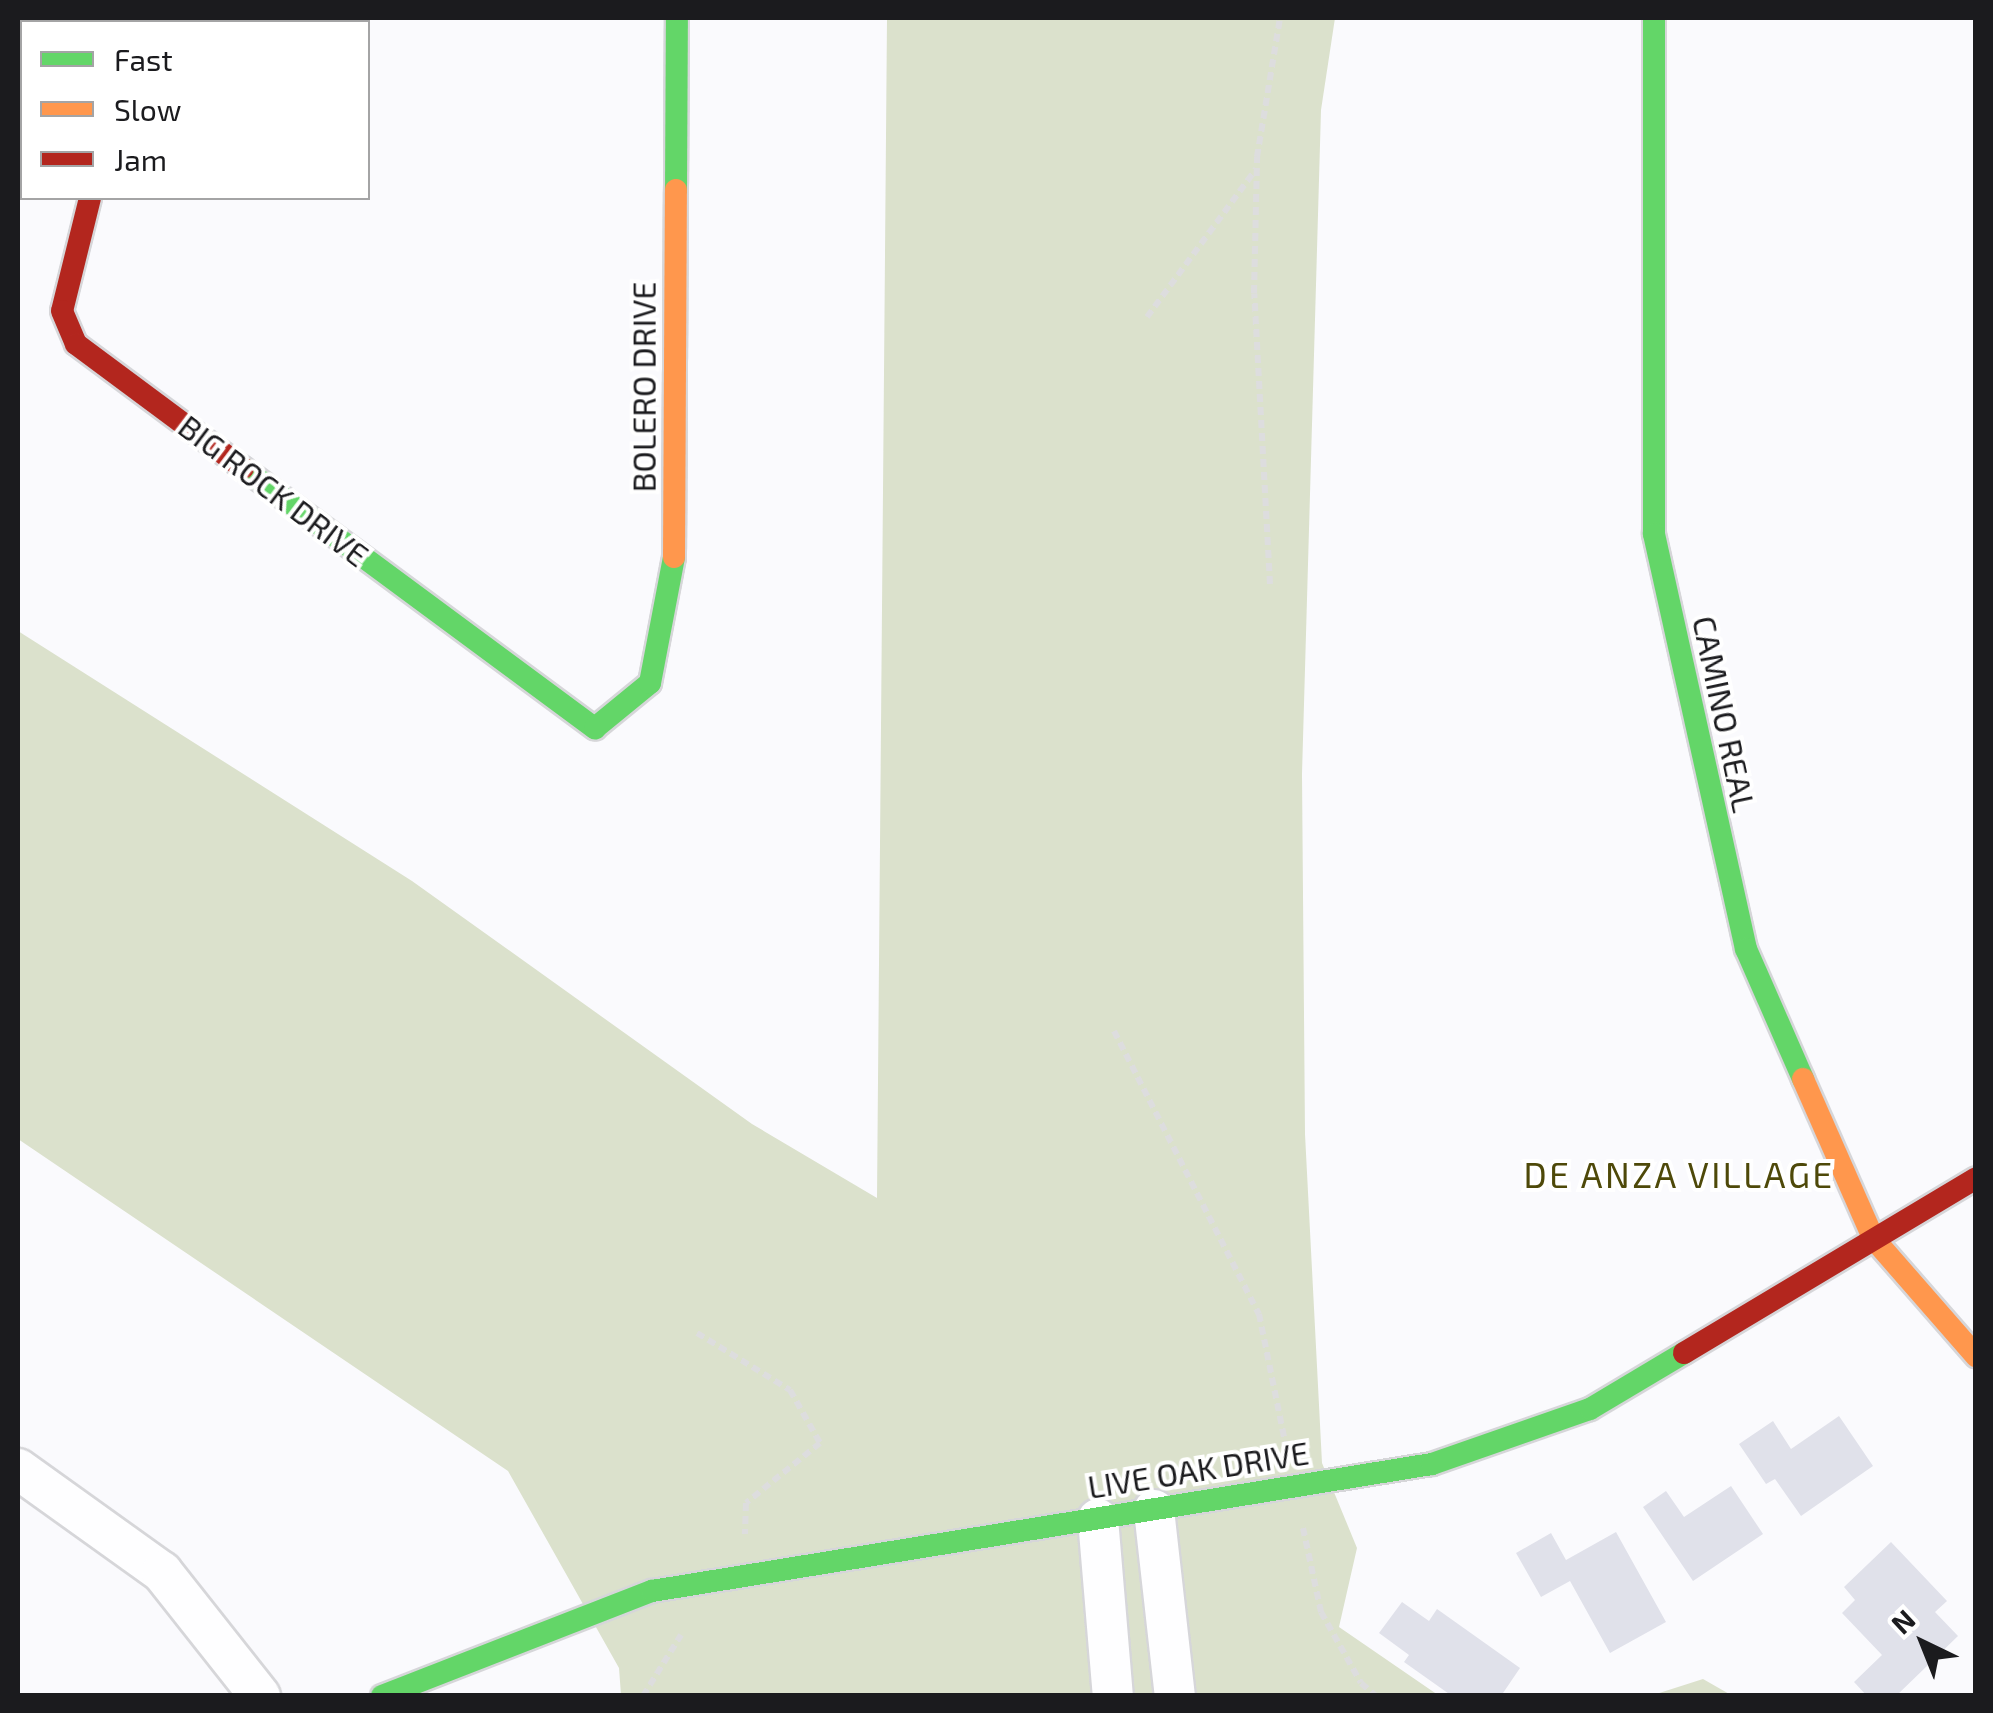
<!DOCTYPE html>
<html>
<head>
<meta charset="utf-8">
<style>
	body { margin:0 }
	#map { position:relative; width:1993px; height:1713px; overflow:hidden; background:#fafafd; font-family:"Exo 2",sans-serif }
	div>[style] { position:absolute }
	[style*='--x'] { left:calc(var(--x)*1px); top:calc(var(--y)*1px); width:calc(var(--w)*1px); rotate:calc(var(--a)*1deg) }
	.green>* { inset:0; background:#dbe1cc }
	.building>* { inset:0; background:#e0e1ea }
	.path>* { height:6px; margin-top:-3px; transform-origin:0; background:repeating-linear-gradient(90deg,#ddddde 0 8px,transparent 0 13px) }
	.roads { filter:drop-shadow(2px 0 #d6d6d9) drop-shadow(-2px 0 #d6d6d9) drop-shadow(0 2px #d6d6d9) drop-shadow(0 -2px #d6d6d9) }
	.street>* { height:40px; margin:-20px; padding:0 20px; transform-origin:20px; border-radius:20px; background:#fefeff }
	.fast>* { height:22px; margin:-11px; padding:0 11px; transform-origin:11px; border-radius:11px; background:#63d668 }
	.slow>* { height:22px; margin:-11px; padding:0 11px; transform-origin:11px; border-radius:11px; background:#ff974d }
	.jam>* { height:22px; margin:-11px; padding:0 11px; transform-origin:11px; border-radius:11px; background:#b3261e }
	span { translate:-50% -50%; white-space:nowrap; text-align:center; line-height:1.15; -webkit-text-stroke:8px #fff; paint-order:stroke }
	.street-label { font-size:32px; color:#1b1b1e }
	.neighbourhood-label { font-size:35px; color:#4e4909; letter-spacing:2.5px }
	.frame { position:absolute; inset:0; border:20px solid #1b1b1e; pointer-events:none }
	.legend { position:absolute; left:20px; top:20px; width:350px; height:180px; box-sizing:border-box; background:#fff; border:2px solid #a4a4a5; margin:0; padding:12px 18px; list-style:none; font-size:30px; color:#1b1b1e }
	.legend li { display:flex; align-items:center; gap:20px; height:50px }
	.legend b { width:50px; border:2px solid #a4a4a5 }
	.north { position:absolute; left:1873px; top:1593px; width:100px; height:100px; -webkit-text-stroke:8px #fff; paint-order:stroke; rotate:317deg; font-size:28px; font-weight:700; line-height:40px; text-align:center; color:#1b1b1e }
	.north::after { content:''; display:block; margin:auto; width:35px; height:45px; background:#1b1b1e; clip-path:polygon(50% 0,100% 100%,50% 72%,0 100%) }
</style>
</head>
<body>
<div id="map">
	<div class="green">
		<div style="clip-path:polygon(887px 18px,1335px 18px,1321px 110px,1302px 774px,1305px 1134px,1322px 1463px,1357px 1548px,1339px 1627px,1438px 1695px,621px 1695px,619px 1668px,508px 1471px,18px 1139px,18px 631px,412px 881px,752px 1124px,877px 1198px)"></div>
		<div style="clip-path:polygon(1703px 1679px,1731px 1695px,1653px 1695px)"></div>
	</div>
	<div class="building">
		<div style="clip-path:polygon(1839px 1416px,1873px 1466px,1801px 1516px,1775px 1479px,1766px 1484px,1739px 1444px,1773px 1421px,1791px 1449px)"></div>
		<div style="clip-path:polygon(1731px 1486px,1763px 1534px,1693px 1581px,1643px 1507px,1666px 1491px,1684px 1517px)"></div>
		<div style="clip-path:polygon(1616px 1532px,1666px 1622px,1610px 1653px,1570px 1581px,1541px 1597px,1516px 1553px,1551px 1533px,1566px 1560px)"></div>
		<div style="clip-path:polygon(1891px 1542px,1947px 1601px,1935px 1612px,1958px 1636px,1896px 1696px,1867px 1696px,1854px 1682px,1882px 1655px,1842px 1613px,1855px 1600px,1844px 1587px)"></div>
		<div style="clip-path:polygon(1402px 1602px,1429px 1621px,1437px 1609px,1520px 1668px,1501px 1696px,1452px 1696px,1404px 1662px,1409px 1655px,1379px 1633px)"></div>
	</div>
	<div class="path">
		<div style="--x:1147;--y:317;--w:184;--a:-53.6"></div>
		<div style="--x:1270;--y:584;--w:291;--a:-93.1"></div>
		<div style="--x:1254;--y:293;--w:136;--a:-88.7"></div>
		<div style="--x:1257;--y:157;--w:141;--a:-80.6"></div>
		<div style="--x:1114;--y:1031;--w:318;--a:62.9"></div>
		<div style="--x:1259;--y:1314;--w:136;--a:78.5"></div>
		<div style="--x:697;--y:1333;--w:109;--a:31.5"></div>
		<div style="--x:790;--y:1390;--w:61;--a:60.5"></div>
		<div style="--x:820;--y:1443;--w:95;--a:141"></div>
		<div style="--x:746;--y:1503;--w:31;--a:92"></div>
		<div style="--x:1303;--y:1528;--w:86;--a:77.9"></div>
		<div style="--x:1321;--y:1612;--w:81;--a:60.6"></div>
		<div style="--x:1361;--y:1683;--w:20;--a:41"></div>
		<div style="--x:643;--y:1696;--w:72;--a:-58.1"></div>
	</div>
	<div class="roads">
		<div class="street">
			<div style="--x:133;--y:22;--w:4;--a:-76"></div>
			<div style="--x:18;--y:1469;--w:177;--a:35.6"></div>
			<div style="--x:162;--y:1572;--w:158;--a:51.7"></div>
			<div style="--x:1154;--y:1510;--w:187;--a:83.6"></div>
			<div style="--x:1098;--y:1519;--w:178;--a:85.2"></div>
		</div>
		<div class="fast">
			<div style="--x:1654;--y:18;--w:516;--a:90"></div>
			<div style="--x:1654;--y:534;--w:425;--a:77.5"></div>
			<div style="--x:1746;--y:949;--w:142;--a:66.3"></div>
			<div style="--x:676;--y:190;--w:172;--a:-89.7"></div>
			<div style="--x:243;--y:468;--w:438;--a:36.5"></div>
			<div style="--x:595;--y:728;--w:71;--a:-39.3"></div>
			<div style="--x:650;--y:683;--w:128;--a:-79.2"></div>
			<div style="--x:382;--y:1696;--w:290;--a:-21.3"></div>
			<div style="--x:652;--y:1591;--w:790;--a:-9.25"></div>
			<div style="--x:1432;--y:1464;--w:167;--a:-19.2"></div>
			<div style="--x:1590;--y:1409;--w:109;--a:-30.8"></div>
		</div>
		<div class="slow">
			<div style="--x:674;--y:557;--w:367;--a:-89.7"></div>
			<div style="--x:1803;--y:1079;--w:174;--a:66.2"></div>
			<div style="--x:1873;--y:1238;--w:157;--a:48.9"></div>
		</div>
		<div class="jam">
			<div style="--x:90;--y:198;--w:116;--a:103.9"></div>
			<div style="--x:62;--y:311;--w:36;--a:67"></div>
			<div style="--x:76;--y:344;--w:208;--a:36.6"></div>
			<div style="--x:1684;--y:1353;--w:340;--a:-30.9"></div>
		</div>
	</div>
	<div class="street-label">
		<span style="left:643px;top:387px;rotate:-90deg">BOLERO DRIVE</span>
		<span style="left:274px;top:490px;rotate:37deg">BIG ROCK DRIVE</span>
		<span style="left:1725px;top:714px;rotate:78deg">CAMINO REAL</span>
		<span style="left:1198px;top:1469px;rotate:-9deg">LIVE OAK DRIVE</span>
	</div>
	<div class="neighbourhood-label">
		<span style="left:1679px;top:1174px">DE ANZA VILLAGE</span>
	</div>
	<div class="frame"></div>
	<ul class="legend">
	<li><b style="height:12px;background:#63d668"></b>Fast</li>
	<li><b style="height:12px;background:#ff974d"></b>Slow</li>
	<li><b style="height:12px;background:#b3261e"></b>Jam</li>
	</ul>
	<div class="north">N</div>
</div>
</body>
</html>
